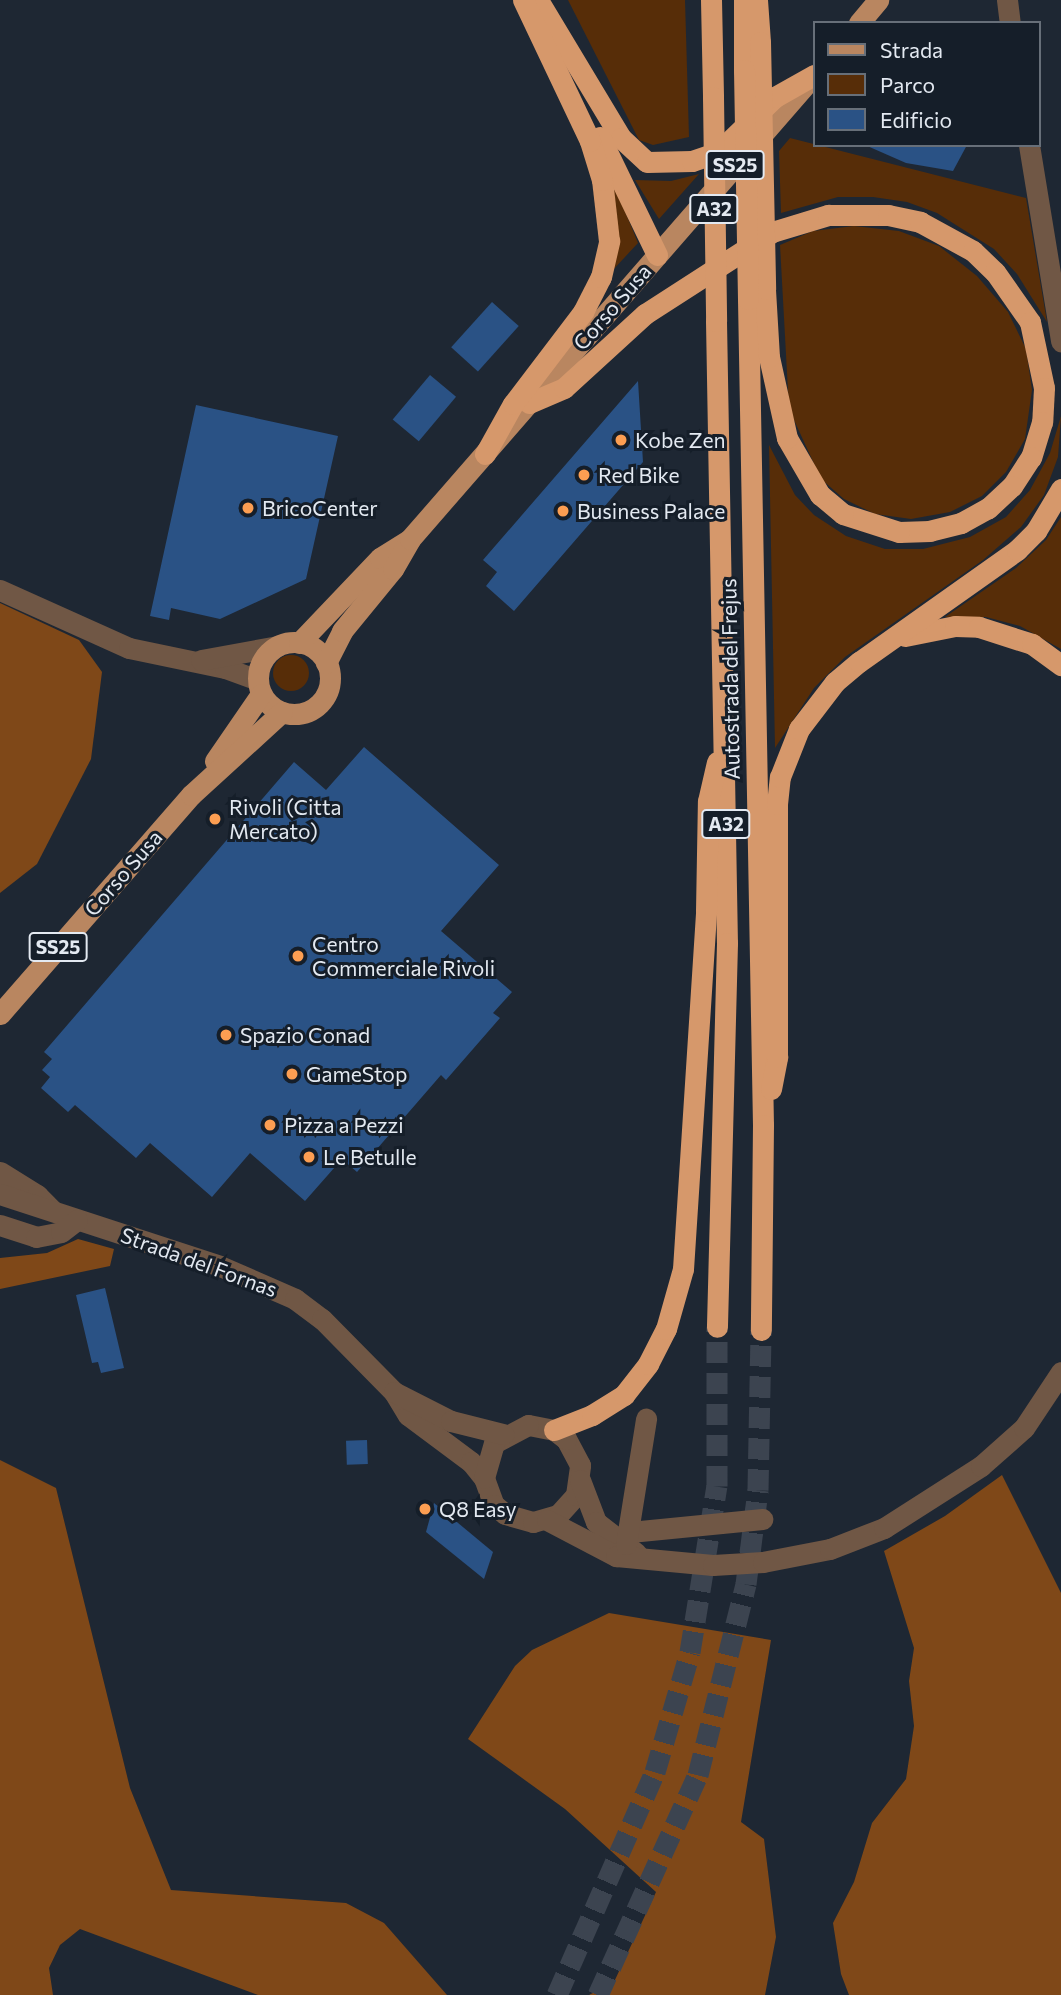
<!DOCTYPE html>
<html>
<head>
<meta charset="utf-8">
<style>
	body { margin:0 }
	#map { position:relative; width:1061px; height:1995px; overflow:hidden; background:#1e2733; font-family:Commissioner,sans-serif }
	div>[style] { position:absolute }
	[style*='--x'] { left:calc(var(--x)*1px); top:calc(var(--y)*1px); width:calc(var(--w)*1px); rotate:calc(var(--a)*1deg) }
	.green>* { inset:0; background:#572d08 }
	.round { border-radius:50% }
	.forest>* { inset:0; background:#7f4818 }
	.building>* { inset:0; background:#2a5285; transform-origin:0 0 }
	.highway-tunnel>* { height:21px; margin-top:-10.5px; transform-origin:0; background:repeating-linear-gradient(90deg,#3c4450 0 21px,transparent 0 31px) }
	.minor>* { height:21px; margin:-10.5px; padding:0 10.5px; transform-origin:10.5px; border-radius:10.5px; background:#705745 }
	.major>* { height:21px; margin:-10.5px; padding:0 10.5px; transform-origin:10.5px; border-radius:10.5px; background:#b98660 }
	.major>.ring { margin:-10.5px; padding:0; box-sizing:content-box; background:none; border:21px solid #b98660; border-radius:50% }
	.highway>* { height:21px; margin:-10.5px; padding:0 10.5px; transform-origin:10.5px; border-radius:10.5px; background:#d6986b }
	.highway-bridge>* { height:21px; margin:-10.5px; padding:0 10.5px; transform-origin:10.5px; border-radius:10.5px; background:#d6986b }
	.dots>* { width:19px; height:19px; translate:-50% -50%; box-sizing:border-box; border:4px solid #151e29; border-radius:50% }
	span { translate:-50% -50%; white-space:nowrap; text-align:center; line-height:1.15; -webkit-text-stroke:6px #151e29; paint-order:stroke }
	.shield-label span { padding:2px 5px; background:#151e29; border:2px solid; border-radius:5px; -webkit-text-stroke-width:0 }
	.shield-label { font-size:19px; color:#e3e9f1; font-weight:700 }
	.street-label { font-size:21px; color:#e3e9f1 }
	.poi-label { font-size:21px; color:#e3e9f1 }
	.left { translate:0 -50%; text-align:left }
	.legend { position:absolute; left:813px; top:21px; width:228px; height:126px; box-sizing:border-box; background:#151e29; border:2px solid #676f79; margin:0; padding:9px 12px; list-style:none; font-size:21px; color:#e3e9f1 }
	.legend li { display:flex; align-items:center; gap:14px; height:35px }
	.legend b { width:35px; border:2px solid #676f79 }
</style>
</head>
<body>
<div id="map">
	<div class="green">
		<div style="clip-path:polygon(568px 0,685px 0,689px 137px,653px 145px,639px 140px)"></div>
		<div style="clip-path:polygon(790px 138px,1026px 198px,1047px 322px,1017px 274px,994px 249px,937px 213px,907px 202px,873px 197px,838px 197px,781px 213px,779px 151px)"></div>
		<div style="clip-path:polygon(699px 174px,659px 219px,635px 180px,671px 181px)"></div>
		<div style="clip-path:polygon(611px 177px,638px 243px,612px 271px,618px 234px)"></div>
		<div style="clip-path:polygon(854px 226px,899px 231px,939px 246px,977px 276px,1008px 312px,1026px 349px,1032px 390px,1025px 439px,1006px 472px,982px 496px,950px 512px,911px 519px,875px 514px,844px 499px,821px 479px,789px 409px,780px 245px,813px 231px)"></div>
		<div style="clip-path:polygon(1061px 416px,1058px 457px,1044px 495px,1021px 527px,983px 560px,845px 657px,814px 688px,775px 748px,769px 445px,795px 495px,814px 515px,846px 536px,885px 549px,923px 549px,970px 537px,1006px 517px,1030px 490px,1050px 453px)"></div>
		<div style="clip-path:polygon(1061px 517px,1061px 649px,1020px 626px,986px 617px,945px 617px,1016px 568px,1046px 540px)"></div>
		<div class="round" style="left:273px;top:655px;width:36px;height:36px"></div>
	</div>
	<div class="forest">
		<div style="clip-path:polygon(0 603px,79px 640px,102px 672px,91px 759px,37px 864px,0 893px)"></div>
		<div style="clip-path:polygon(78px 1239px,114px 1249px,110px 1266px,0 1289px,0 1258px,47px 1253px)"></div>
		<div style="clip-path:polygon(0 1460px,56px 1488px,130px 1788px,171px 1890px,346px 1903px,384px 1923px,447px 1995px,258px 1995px,80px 1929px,60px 1945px,49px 1968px,53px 1995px,0 1995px)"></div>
		<div style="clip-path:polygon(1002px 1475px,1061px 1593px,1061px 1995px,849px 1995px,841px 1974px,833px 1923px,854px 1882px,872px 1823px,906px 1779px,914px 1726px,909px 1681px,914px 1648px,884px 1551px,945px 1516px)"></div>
		<div style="clip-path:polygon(609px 1613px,771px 1640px,741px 1822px,764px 1839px,776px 1937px,765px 1995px,589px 1995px,614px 1982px,656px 1892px,565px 1809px,468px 1739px,515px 1666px,532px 1650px)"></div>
	</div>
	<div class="building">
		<div style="clip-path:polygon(865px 145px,967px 145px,953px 171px,906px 163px)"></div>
		<div style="left:492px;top:302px;width:36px;height:61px;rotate:42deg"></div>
		<div style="left:430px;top:375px;width:34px;height:58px;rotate:40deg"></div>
		<div style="clip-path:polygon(638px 381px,643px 462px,514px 611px,486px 586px,497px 572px,483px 560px)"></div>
		<div style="clip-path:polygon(196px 405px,338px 436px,306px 579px,220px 619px,171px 608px,169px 620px,150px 616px)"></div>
		<div style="clip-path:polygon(364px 747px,499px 865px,441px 931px,512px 992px,493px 1013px,500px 1018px,446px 1080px,441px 1075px,357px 1172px,342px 1159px,305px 1201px,250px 1153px,212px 1197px,150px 1143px,136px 1158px,75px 1105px,68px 1112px,41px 1088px,50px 1077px,42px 1070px,52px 1059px,44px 1052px,294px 762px,326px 790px)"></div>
		<div style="clip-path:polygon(105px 1288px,124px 1368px,101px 1373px,98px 1362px,92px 1363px,76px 1295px)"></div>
		<div style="left:367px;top:1440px;width:24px;height:21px;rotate:88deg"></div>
		<div style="clip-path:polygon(434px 1503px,493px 1552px,484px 1579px,426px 1532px)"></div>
	</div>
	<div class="highway-tunnel">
		<div style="--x:557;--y:1995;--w:244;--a:-66.3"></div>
		<div style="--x:655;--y:1772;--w:125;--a:-73.7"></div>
		<div style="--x:690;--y:1652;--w:168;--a:-80.8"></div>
		<div style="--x:717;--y:1486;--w:159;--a:-90"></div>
		<div style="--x:598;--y:1995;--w:242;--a:-65.6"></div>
		<div style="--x:698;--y:1775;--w:197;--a:-75.9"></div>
		<div style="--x:746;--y:1584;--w:95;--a:-82.7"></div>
		<div style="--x:758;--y:1490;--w:160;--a:-88.9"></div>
	</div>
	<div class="minor">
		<div style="--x:1007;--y:0;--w:23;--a:83"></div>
		<div style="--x:1029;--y:145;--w:199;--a:80.7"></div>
		<div style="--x:0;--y:590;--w:141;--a:24.2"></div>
		<div style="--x:129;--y:648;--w:98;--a:11.8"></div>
		<div style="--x:225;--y:668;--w:35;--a:20"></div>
		<div style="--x:201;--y:660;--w:78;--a:-10.3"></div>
		<div style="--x:0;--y:1172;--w:44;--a:31.9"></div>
		<div style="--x:37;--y:1195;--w:20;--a:45"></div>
		<div style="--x:0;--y:1194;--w:231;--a:18.1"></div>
		<div style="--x:220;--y:1266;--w:82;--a:23.7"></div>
		<div style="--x:295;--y:1299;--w:34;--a:37"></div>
		<div style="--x:322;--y:1319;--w:103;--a:45.4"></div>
		<div style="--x:394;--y:1392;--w:27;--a:59"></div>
		<div style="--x:408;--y:1415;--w:79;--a:36.7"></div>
		<div style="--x:471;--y:1462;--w:21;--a:51"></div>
		<div style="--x:484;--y:1478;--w:29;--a:70"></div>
		<div style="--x:494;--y:1505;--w:14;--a:39"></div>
		<div style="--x:505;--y:1514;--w:29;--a:16"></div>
		<div style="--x:533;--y:1522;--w:26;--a:-16"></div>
		<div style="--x:558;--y:1515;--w:27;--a:-48"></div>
		<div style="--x:576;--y:1495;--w:30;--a:-82"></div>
		<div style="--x:580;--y:1465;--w:30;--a:-118"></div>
		<div style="--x:566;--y:1439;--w:15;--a:-143"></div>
		<div style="--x:554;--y:1430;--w:26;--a:-169"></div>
		<div style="--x:528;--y:1425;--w:38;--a:152"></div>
		<div style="--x:494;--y:1443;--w:36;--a:106"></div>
		<div style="--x:0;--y:1225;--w:38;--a:18"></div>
		<div style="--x:36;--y:1237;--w:25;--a:-11"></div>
		<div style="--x:61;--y:1232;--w:20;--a:-37"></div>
		<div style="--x:394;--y:1392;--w:64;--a:27"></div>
		<div style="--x:451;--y:1421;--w:54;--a:14"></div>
		<div style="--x:580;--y:1480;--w:45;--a:69.1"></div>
		<div style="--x:596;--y:1522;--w:51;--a:37.8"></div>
		<div style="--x:547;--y:1520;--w:78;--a:27.6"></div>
		<div style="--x:616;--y:1556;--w:97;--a:5.3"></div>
		<div style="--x:713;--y:1565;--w:50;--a:-3.4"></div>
		<div style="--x:763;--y:1562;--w:68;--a:-11"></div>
		<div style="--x:830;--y:1549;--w:58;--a:-21.3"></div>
		<div style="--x:884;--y:1528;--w:115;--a:-32.6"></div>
		<div style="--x:981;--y:1466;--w:57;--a:-41.5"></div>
		<div style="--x:1024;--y:1428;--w:67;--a:-56.5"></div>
		<div style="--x:630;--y:1532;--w:133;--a:-5.6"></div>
		<div style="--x:626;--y:1544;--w:127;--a:-80.9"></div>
	</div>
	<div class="major">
		<div style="--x:859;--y:23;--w:30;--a:-50"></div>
		<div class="ring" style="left:258px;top:642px;width:51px;height:51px"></div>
		<div style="--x:299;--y:643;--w:117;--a:-46.4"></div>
		<div style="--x:380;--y:558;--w:34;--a:-32"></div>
		<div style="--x:326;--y:663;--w:36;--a:-63"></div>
		<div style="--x:342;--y:631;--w:80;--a:-50.6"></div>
		<div style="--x:393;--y:569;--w:34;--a:-60"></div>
		<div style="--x:410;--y:539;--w:614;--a:-48.96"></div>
		<div style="--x:215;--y:761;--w:81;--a:-55.5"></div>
		<div style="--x:0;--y:1014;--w:291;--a:-48.9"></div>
		<div style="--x:191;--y:795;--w:123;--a:-42.4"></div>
	</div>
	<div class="highway">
		<div style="--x:538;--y:0;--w:161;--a:59"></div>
		<div style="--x:621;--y:138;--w:35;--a:43"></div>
		<div style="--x:647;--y:162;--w:45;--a:-1.3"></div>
		<div style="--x:692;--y:161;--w:28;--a:-19"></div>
		<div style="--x:718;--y:152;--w:79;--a:-44"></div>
		<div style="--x:775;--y:97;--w:45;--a:-29.4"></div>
		<div style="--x:711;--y:0;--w:97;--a:88.8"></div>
		<div style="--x:757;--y:0;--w:42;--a:85.9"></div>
		<div style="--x:744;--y:70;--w:70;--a:-90"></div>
		<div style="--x:600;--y:137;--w:131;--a:64.2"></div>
		<div style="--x:748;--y:299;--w:826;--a:88.96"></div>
		<div style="--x:763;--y:1125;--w:205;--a:90.6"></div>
		<div style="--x:716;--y:321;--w:622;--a:88.99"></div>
		<div style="--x:727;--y:943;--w:384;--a:91.5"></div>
		<div style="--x:529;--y:403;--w:38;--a:-23"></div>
		<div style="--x:564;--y:388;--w:110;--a:-42.4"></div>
		<div style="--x:645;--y:314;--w:151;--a:-32.8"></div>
		<div style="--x:772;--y:232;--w:59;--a:-16.9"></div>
		<div style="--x:828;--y:215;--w:60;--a:0"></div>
		<div style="--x:888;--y:215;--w:33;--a:12"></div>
		<div style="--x:920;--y:222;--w:60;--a:28.7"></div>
		<div style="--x:973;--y:251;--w:30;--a:44"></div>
		<div style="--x:995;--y:272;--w:61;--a:55"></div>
		<div style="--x:1030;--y:322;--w:67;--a:78"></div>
		<div style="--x:1044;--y:388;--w:34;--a:93"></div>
		<div style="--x:1042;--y:422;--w:37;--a:107"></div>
		<div style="--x:1031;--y:457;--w:35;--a:123"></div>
		<div style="--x:1012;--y:486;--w:33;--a:137"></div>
		<div style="--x:988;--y:508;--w:31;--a:151"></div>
		<div style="--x:961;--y:523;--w:32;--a:166"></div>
		<div style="--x:930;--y:531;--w:31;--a:178"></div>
		<div style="--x:899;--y:532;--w:59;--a:-162.2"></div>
		<div style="--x:843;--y:514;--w:30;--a:-140"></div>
		<div style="--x:820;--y:495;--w:66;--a:-120.1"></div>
		<div style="--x:787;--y:438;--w:83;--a:-102.5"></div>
		<div style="--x:769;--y:357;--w:68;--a:-93.4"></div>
		<div style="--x:485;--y:454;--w:57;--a:-60.8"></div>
		<div style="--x:513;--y:404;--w:116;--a:-52.7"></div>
		<div style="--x:583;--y:312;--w:39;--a:-63"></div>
		<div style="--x:601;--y:277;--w:37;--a:-77"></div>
		<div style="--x:609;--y:241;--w:61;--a:-96.5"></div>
		<div style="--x:602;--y:180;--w:41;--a:-107.1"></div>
		<div style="--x:590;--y:141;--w:156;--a:-115.4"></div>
		<div style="--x:905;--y:636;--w:51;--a:-11.3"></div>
		<div style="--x:955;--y:626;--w:24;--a:2"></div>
		<div style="--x:979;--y:627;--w:56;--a:17.8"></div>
		<div style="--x:1032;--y:644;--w:36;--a:36"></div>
		<div style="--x:771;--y:1089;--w:33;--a:-79"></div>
		<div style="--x:777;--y:1057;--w:253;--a:-90"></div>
		<div style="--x:777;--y:804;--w:27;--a:-84"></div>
		<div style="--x:780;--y:777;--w:52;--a:-68.4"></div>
		<div style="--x:799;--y:729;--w:59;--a:-52.5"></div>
		<div style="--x:835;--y:682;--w:31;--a:-40"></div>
		<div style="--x:859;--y:662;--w:194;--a:-35.3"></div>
		<div style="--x:1017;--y:550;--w:27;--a:-45"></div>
		<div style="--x:1036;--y:531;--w:49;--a:-59.2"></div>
		<div style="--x:554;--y:1430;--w:41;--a:-21.5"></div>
		<div style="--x:592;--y:1415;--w:38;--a:-32"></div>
		<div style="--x:624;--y:1395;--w:39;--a:-52"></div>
		<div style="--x:648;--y:1364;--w:39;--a:-63"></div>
		<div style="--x:666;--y:1329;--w:62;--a:-74.2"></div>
		<div style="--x:683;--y:1269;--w:359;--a:-86.3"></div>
		<div style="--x:706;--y:911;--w:110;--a:-89"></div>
		<div style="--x:708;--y:801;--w:40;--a:-77"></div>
	</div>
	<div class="highway-bridge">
		<div style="--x:760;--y:42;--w:247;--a:88.8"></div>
		<div style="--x:744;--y:70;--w:229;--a:89"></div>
		<div style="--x:713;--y:97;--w:224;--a:89.2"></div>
	</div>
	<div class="dots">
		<div style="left:621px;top:440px;background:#fc9e52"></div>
		<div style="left:584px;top:475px;background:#fc9e52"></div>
		<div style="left:248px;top:508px;background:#fc9e52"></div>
		<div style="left:563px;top:511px;background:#fc9e52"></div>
		<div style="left:215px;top:819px;background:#fc9e52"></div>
		<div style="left:298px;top:956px;background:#fc9e52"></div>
		<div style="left:226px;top:1035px;background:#fc9e52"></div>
		<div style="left:292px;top:1074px;background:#fc9e52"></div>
		<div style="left:270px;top:1125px;background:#fc9e52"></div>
		<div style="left:309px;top:1157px;background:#fc9e52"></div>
		<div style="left:425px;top:1509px;background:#fc9e52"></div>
	</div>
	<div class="shield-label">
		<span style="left:735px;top:165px">SS25</span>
		<span style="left:714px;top:209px">A32</span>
		<span style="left:726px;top:824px">A32</span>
		<span style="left:58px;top:947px">SS25</span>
	</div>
	<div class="street-label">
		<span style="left:612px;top:307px;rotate:-49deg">Corso Susa</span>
		<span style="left:730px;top:679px;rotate:-91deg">Autostrada del Frejus</span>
		<span style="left:123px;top:873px;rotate:-49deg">Corso Susa</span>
		<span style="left:199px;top:1262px;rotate:20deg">Strada del Fornas</span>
	</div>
	<div class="poi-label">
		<span class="left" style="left:635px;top:440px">Kobe Zen</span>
		<span class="left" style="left:598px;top:475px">Red Bike</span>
		<span class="left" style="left:262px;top:508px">BricoCenter</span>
		<span class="left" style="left:577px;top:511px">Business Palace</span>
		<span class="left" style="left:229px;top:819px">Rivoli (Citta<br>Mercato)</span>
		<span class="left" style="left:312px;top:956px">Centro<br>Commerciale Rivoli</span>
		<span class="left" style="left:240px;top:1035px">Spazio Conad</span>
		<span class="left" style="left:306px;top:1074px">GameStop</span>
		<span class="left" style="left:284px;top:1125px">Pizza a Pezzi</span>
		<span class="left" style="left:323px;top:1157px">Le Betulle</span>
		<span class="left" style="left:439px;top:1509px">Q8 Easy</span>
	</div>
	<ul class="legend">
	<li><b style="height:9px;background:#b98660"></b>Strada</li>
	<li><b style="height:19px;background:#572d08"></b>Parco</li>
	<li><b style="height:19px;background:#2a5285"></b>Edificio</li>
	</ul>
</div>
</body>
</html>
